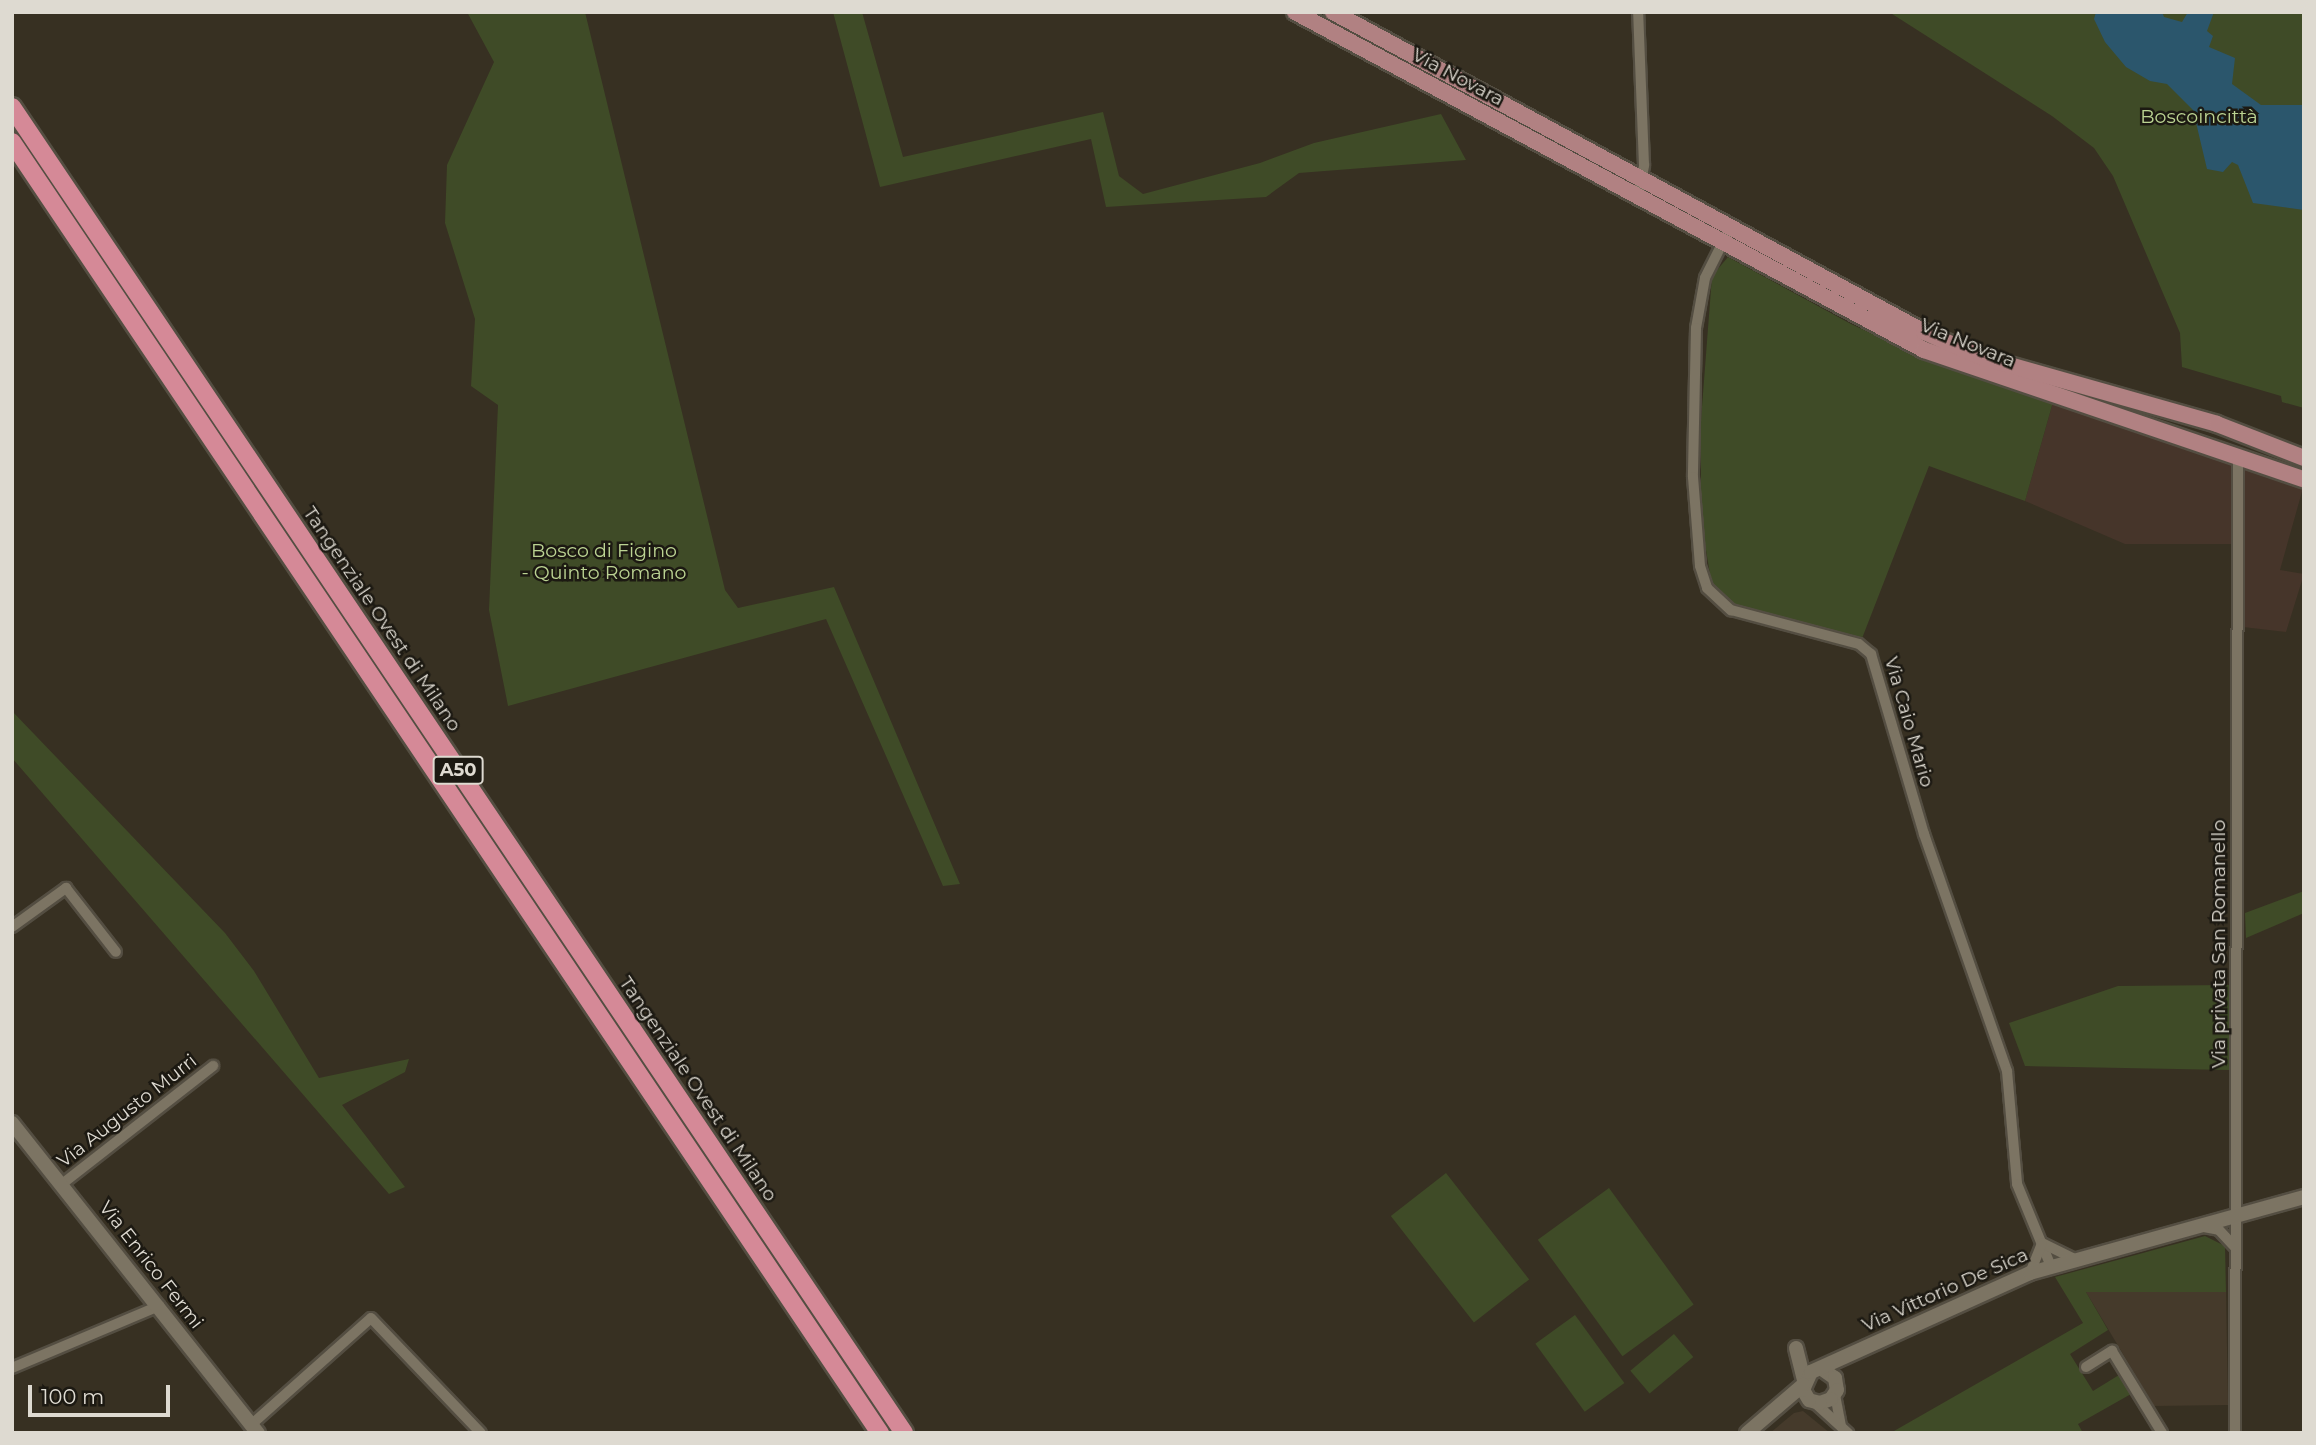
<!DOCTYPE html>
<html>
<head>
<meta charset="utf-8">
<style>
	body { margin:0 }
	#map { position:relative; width:2316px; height:1445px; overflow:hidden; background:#373022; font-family:Montserrat,sans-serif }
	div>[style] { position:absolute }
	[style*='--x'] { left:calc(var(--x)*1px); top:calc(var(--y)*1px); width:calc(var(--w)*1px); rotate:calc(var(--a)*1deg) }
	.commercial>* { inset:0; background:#46352a }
	.education>* { inset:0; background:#453a2b }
	.green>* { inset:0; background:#3f4b27; transform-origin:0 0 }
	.water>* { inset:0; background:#2b566c }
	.roads { filter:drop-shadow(2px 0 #544e42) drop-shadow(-2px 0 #544e42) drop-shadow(0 2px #544e42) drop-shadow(0 -2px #544e42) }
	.street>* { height:10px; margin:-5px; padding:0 5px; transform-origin:5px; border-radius:5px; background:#7c7463 }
	.secondary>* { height:14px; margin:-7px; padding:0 7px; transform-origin:7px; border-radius:7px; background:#7c7463 }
	.primary>* { height:16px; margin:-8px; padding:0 8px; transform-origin:8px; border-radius:8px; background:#b18182 }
	.highway>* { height:18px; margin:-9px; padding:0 9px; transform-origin:9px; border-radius:9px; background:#d58997 }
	span { translate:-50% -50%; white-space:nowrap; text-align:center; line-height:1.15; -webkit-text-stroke:5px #1c1912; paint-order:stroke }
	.shield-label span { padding:2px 5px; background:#1c1912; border:2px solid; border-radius:5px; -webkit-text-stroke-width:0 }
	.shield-label { font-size:18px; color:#dedad1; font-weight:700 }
	.street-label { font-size:19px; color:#dedad1 }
	.park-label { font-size:19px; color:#bbd392 }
	.frame { position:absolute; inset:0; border:14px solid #dedad1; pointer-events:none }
	.scale { position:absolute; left:28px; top:1385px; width:142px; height:32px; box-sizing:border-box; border:4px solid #dedad1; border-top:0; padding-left:9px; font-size:21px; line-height:24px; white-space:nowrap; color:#dedad1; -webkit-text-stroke:5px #1c1912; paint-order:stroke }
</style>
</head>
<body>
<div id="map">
	<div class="commercial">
		<div style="clip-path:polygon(2053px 402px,2303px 488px,2280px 570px,2304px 574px,2286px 632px,2243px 627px,2243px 544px,2125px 544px,2025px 501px)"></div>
	</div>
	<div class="education">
		<div style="clip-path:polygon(2086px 1292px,2226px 1292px,2228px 1405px,2154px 1406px)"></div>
		<div style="clip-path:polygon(1803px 1411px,1830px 1433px,1770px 1433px,1794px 1413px)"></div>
	</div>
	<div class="green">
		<div style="clip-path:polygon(467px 12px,585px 12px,725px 590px,738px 608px,834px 587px,960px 884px,943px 886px,826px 619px,508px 706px,489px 610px,498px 405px,471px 386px,475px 319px,445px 223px,447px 165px,494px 62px)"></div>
		<div style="clip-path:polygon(833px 12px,862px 12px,903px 157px,1103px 112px,1119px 176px,1143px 194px,1260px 163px,1314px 143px,1441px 114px,1466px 160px,1299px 173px,1266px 197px,1106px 207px,1091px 139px,880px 187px)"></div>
		<div style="clip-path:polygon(1889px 12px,2304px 12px,2304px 408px,2282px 402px,2281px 396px,2182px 367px,2180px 333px,2113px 176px,2094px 148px,2052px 116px)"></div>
		<div style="clip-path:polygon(1728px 257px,1851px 324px,1937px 364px,2053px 402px,2025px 501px,1929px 466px,1861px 641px,1728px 603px,1713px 592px,1701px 520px,1701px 420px,1712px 276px)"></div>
		<div style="clip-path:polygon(12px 711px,225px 933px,254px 971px,319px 1078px,409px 1059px,405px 1072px,342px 1105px,405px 1187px,389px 1194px,12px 758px)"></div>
		<div style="clip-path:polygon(2304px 891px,2304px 913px,2246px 938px,2245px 913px)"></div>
		<div style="clip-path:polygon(2229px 985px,2229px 1070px,2025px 1066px,2009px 1023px,2118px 986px)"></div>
		<div style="left:1446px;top:1173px;width:135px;height:70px;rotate:52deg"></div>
		<div style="left:1609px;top:1188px;width:144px;height:88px;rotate:54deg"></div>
		<div style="clip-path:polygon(2205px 1236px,2225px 1246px,2226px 1292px,2086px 1292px,2108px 1330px,2070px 1354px,2093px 1391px,2119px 1375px,2131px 1394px,2078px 1424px,2083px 1433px,1894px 1431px,2083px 1323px,2055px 1277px)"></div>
		<div style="left:1575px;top:1315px;width:84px;height:49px;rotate:54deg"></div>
		<div style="left:1674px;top:1334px;width:30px;height:57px;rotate:50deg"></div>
	</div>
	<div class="water">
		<div style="clip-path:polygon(2096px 12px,2162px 12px,2164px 17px,2182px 22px,2188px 12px,2214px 12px,2207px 31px,2213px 36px,2209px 47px,2235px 58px,2232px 84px,2261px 105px,2304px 105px,2304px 210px,2253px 203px,2238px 165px,2232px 162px,2223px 172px,2207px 169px,2193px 110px,2167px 84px,2150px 81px,2126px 67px,2105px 42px,2094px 19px)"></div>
	</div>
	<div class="roads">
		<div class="street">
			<div style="--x:1638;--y:197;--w:33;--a:-79"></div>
			<div style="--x:1644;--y:165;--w:153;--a:-92.2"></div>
			<div style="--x:1730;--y:228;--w:56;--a:116.6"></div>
			<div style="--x:1705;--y:278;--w:51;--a:100.2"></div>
			<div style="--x:1696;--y:328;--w:149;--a:91.2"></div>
			<div style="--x:1693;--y:477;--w:89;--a:85.5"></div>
			<div style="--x:1700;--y:566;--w:23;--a:72"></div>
			<div style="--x:1707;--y:588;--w:33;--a:43"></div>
			<div style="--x:1731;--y:610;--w:132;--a:14.9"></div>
			<div style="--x:1859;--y:644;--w:16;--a:40"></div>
			<div style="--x:1871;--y:654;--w:188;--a:73.6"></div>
			<div style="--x:1924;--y:834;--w:251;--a:70.7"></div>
			<div style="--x:2007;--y:1071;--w:113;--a:84.9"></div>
			<div style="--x:2017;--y:1184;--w:87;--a:67.6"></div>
			<div style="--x:12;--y:927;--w:67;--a:-35.8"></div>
			<div style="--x:66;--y:888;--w:81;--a:52"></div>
			<div style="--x:62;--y:1184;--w:192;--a:-38"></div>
			<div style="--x:2204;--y:1227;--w:15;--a:11"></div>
			<div style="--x:2219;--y:1230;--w:25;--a:47"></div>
			<div style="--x:2042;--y:1243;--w:34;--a:26"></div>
			<div style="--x:2030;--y:1273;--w:32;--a:-68"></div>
			<div style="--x:2086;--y:1367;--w:31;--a:-32"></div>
			<div style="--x:2112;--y:1351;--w:96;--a:58.6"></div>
			<div style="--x:12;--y:1368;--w:160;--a:-22.9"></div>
			<div style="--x:1835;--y:1395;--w:32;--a:79"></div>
			<div style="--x:1815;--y:1403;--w:45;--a:42.3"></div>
			<div style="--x:252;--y:1424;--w:159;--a:-41.7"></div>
			<div style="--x:371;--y:1318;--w:159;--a:46.3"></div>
			<div style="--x:2235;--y:1433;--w:977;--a:-89.82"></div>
		</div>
		<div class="secondary">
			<div style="--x:12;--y:1123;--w:396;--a:51.6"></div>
			<div style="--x:1796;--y:1348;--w:33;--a:76"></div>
			<div style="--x:1822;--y:1369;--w:16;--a:35"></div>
			<div style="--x:1835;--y:1378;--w:12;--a:81"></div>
			<div style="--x:1837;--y:1390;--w:11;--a:124"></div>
			<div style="--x:1831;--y:1399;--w:12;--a:160"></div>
			<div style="--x:1820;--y:1403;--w:11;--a:-165"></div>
			<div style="--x:1809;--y:1400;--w:12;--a:-121"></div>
			<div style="--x:1803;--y:1390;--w:20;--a:-66"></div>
			<div style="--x:1811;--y:1372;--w:240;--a:-24.3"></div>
			<div style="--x:2030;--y:1273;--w:284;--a:-15.5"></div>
			<div style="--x:1747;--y:1433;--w:74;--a:-40.6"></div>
		</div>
		<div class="primary">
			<div style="--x:1295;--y:12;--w:714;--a:28.25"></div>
			<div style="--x:1924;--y:350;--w:401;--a:18.8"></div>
			<div style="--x:1333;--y:12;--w:672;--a:28.43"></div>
			<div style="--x:1924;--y:332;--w:62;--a:23.7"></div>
			<div style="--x:1981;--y:357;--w:245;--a:15.8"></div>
			<div style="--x:2217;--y:424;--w:93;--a:21.3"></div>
		</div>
		<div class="highway">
			<div style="--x:12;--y:107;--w:1598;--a:56.07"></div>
			<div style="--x:12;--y:142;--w:1556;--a:56.09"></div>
		</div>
	</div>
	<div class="shield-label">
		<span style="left:458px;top:770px">A50</span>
	</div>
	<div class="street-label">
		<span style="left:1458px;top:77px;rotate:28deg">Via Novara</span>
		<span style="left:1968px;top:343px;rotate:22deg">Via Novara</span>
		<span style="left:382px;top:619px;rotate:56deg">Tangenziale Ovest di Milano</span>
		<span style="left:1909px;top:722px;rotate:74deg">Via Caio Mario</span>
		<span style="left:2219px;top:944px;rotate:-90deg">Via privata San Romanello</span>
		<span style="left:698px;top:1089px;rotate:56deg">Tangenziale Ovest di Milano</span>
		<span style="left:127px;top:1111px;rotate:-38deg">Via Augusto Murri</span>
		<span style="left:151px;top:1265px;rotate:52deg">Via Enrico Fermi</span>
		<span style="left:1945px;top:1290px;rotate:-24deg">Via Vittorio De Sica</span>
	</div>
	<div class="park-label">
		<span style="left:2199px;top:117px">Boscoincittà</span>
		<span style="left:604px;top:562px">Bosco di Figino<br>- Quinto Romano</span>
	</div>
	<div class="frame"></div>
	<div class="scale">100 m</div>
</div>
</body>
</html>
